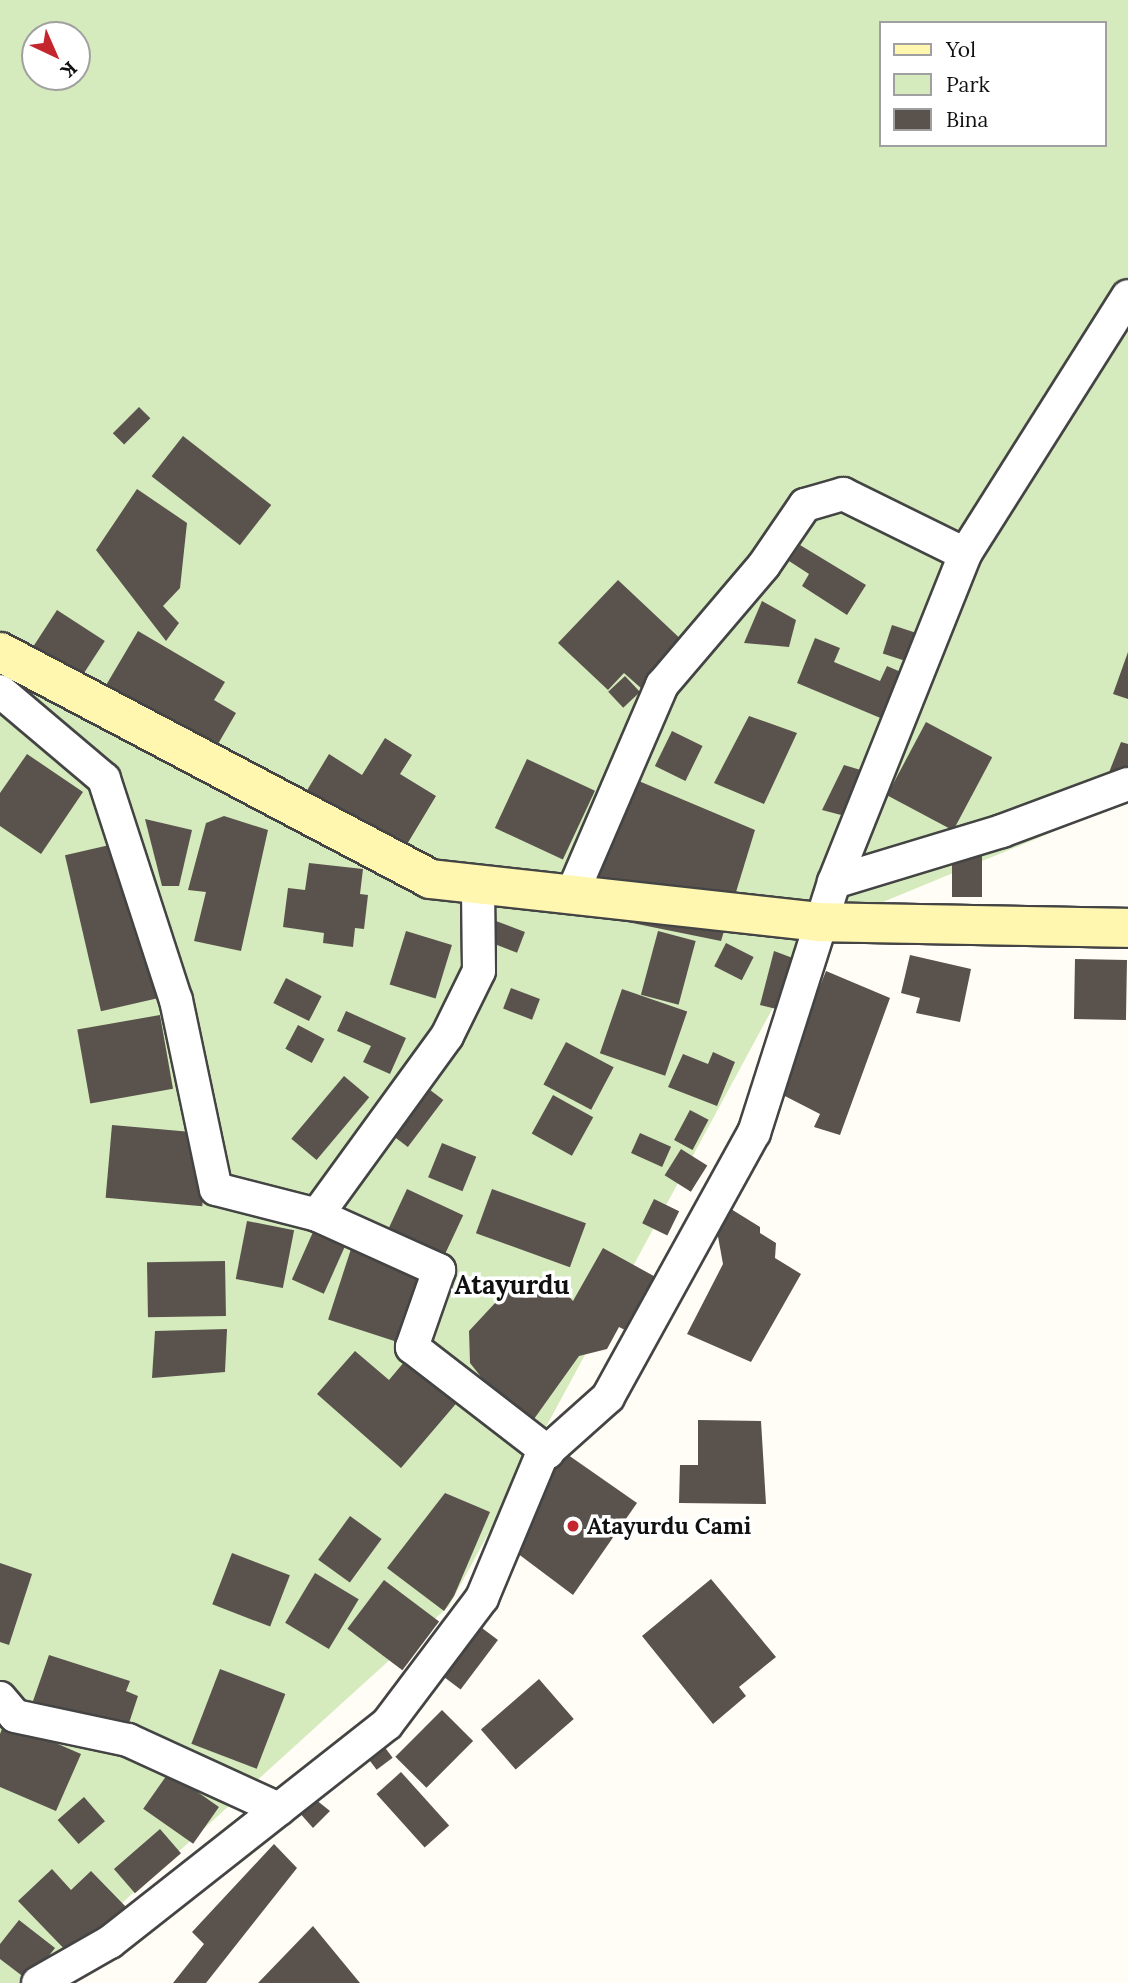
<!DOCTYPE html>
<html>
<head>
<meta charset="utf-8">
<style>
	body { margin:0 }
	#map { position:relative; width:1128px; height:1983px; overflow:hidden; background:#fffdf5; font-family:Lora,serif }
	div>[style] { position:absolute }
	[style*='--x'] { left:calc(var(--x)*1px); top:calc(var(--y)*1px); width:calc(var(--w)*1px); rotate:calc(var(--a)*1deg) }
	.green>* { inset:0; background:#d5ebbd }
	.building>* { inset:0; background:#5a524d; transform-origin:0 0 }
	.roads { filter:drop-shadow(2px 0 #444) drop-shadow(-2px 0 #444) drop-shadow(0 2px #444) drop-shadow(0 -2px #444) }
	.street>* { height:32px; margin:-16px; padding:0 16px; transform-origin:16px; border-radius:16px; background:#fff }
	.secondary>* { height:38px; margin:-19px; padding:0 19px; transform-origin:19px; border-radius:19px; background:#fff6b0 }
	.dots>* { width:19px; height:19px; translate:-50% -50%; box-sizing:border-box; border:4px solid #fff; border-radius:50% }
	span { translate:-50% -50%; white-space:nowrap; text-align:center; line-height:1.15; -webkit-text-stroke:7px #fff; paint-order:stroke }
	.poi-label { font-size:23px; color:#111; font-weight:700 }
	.left { translate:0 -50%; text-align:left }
	.quarter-label { font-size:26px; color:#111; font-weight:700 }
	.legend { position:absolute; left:879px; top:21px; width:228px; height:126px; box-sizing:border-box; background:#fff; border:2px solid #a0a0a0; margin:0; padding:9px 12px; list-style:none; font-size:21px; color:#111 }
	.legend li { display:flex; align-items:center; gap:14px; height:35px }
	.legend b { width:35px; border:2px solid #a0a0a0 }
	.north { position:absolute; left:21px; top:21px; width:70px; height:70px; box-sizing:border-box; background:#fff; border:2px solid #a0a0a0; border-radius:50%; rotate:136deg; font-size:19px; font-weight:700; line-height:28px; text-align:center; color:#111 }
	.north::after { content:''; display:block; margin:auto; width:24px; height:32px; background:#c4262e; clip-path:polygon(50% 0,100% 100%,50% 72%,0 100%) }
</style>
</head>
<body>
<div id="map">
	<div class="green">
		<div style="clip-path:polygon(evenodd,0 0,1128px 0,1128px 801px,815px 930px,449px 1606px,34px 1983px,0 1983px,0 0,881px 23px,1105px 23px,1105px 145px,881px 145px,881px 23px,0 0,35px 35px,77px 35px,77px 77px,35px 77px,35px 35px)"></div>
	</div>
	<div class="building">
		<div style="left:139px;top:407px;width:16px;height:37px;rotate:45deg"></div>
		<div style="left:183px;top:436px;width:112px;height:51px;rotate:38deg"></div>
		<div style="clip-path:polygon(137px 489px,187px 523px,180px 588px,163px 606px,179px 623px,166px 641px,96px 550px)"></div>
		<div style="clip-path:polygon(800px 545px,866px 585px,847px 615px,802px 586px,809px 574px,789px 561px)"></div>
		<div style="clip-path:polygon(618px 580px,686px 644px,642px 689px,624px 673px,608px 690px,558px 643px)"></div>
		<div style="clip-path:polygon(762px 601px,796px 620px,789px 647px,744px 643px)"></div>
		<div style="left:57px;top:610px;width:57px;height:51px;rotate:33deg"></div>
		<div style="left:892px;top:625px;width:33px;height:30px;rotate:18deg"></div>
		<div style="clip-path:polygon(138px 631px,225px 682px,214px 700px,236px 713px,211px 756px,102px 692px)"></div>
		<div style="clip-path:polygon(815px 638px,840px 648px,834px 662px,880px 681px,887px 666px,910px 676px,890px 722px,797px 683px)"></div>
		<div style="clip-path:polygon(1128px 652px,1128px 699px,1113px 694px)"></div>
		<div style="left:625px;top:676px;width:22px;height:23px;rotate:47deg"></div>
		<div style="clip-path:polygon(749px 716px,797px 733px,764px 804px,714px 783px)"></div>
		<div style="left:926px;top:722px;width:75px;height:83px;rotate:28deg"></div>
		<div style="left:672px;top:731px;width:34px;height:39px;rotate:26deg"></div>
		<div style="clip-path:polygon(385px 738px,412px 755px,400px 774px,436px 796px,400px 856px,303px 797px,329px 754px,362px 775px)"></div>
		<div style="clip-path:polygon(1121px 742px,1128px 744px,1128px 770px,1106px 780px)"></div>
		<div style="clip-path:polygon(27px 754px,83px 792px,41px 854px,0 826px,0 793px)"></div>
		<div style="left:527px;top:759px;width:75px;height:76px;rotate:25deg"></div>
		<div style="clip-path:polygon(844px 765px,864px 771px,845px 816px,822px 810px)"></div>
		<div style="clip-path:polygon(615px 771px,755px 830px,721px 941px,568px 910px)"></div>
		<div style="clip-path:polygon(224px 816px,268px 830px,241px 951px,194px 941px,206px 892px,188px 890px,206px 823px)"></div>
		<div style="clip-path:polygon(145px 819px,192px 830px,179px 886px,162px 886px)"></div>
		<div style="left:140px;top:838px;width:160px;height:77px;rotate:77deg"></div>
		<div style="left:952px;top:856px;width:30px;height:41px"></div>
		<div style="clip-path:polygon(309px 863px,363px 869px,360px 894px,368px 895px,364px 929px,355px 928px,353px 947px,323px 943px,324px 933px,283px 927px,288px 888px,305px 890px)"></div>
		<div style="left:496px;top:921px;width:31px;height:22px;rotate:21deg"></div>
		<div style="left:406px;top:931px;width:48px;height:56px;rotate:17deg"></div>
		<div style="left:658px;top:931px;width:39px;height:66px;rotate:15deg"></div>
		<div style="left:726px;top:943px;width:31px;height:26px;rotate:27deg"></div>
		<div style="clip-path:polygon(774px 951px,798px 960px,793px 1013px,760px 1005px)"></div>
		<div style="clip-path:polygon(910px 955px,971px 969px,960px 1022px,916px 1013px,920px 998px,901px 993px)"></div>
		<div style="left:1075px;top:959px;width:52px;height:60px;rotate:1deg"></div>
		<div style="clip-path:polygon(826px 971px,890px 998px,840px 1135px,814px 1127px,820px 1114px,777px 1092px)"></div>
		<div style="left:286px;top:978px;width:40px;height:28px;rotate:27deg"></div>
		<div style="left:511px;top:988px;width:31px;height:22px;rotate:21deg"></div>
		<div style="left:622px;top:989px;width:69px;height:68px;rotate:19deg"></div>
		<div style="clip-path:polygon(346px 1011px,406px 1038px,390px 1074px,363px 1062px,371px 1046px,337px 1031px)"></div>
		<div style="left:160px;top:1015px;width:75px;height:84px;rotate:80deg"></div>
		<div style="left:298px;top:1025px;width:30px;height:27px;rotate:28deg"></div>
		<div style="left:566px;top:1042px;width:54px;height:48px;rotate:28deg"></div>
		<div style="clip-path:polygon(713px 1052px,735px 1062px,717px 1106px,668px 1087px,683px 1054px,708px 1064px)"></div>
		<div style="left:409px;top:1074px;width:43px;height:59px;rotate:37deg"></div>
		<div style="left:344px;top:1076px;width:33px;height:82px;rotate:40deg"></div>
		<div style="left:553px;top:1095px;width:46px;height:44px;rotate:29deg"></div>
		<div style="left:690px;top:1110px;width:21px;height:34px;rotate:28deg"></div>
		<div style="left:112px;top:1125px;width:97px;height:73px;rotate:5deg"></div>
		<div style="left:640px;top:1133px;width:34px;height:22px;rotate:24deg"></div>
		<div style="left:442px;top:1143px;width:37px;height:37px;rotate:22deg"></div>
		<div style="left:681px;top:1149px;width:31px;height:31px;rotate:32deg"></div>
		<div style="left:407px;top:1189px;width:62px;height:49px;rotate:25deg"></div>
		<div style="left:492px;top:1189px;width:100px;height:47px;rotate:20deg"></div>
		<div style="left:654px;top:1199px;width:28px;height:27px;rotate:26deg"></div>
		<div style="clip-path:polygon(731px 1209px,760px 1227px,760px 1233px,776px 1243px,775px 1258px,801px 1274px,751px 1362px,687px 1334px,723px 1264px,717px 1231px)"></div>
		<div style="left:247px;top:1221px;width:48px;height:59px;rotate:11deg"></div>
		<div style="left:313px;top:1232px;width:35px;height:52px;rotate:24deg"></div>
		<div style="clip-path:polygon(603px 1248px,661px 1280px,631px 1333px,619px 1327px,607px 1349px,579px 1356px,534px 1419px,505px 1407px,470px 1363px,469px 1331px,509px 1288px,549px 1275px,573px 1301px)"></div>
		<div style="left:351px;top:1249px;width:85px;height:74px;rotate:18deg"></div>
		<div style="left:225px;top:1261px;width:55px;height:78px;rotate:89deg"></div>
		<div style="clip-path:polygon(227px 1329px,225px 1372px,152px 1378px,155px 1331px)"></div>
		<div style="clip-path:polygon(355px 1351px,389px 1380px,410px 1355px,460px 1399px,401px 1468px,317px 1394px)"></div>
		<div style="clip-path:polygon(698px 1420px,761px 1421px,766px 1504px,679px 1503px,680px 1465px,698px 1465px)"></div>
		<div style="clip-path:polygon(561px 1450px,637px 1503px,573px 1595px,513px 1550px)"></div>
		<div style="clip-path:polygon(445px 1493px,490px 1512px,454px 1596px,444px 1611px,387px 1568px)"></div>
		<div style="left:350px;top:1516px;width:39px;height:54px;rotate:36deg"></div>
		<div style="left:232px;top:1553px;width:62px;height:55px;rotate:21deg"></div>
		<div style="clip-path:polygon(0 1563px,32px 1574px,9px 1645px,0 1642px)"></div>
		<div style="left:315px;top:1573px;width:51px;height:58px;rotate:31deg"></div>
		<div style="clip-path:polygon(711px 1579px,776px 1657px,739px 1687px,746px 1696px,713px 1724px,642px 1636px)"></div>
		<div style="left:384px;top:1580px;width:69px;height:61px;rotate:37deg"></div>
		<div style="left:470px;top:1619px;width:35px;height:62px;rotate:37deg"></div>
		<div style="clip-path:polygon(49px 1655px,130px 1681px,126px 1691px,138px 1696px,126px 1732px,33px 1701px)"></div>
		<div style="left:220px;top:1669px;width:70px;height:80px;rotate:21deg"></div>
		<div style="left:539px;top:1679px;width:53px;height:77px;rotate:49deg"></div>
		<div style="left:442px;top:1710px;width:44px;height:66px;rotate:45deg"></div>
		<div style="clip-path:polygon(5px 1721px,81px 1754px,56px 1811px,0 1787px,0 1734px)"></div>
		<div style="left:380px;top:1741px;width:21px;height:20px;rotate:53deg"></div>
		<div style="left:169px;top:1772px;width:61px;height:45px;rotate:35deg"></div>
		<div style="left:401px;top:1772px;width:72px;height:33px;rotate:48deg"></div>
		<div style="left:84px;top:1797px;width:32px;height:35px;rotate:49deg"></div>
		<div style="clip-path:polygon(315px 1799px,330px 1811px,313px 1828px,298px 1811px)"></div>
		<div style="left:160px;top:1829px;width:32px;height:61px;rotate:49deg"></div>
		<div style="clip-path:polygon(274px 1844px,297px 1868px,206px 1983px,173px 1983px,204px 1944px,192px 1932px)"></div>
		<div style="clip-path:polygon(52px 1869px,71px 1890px,91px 1871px,126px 1907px,73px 1958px,18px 1901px)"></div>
		<div style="clip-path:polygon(19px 1920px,55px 1948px,29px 1981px,0 1959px,0 1944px)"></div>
		<div style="clip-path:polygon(313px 1926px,360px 1983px,258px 1983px)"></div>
	</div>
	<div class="roads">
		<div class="street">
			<div style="--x:0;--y:691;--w:136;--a:40.2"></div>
			<div style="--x:104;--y:779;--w:232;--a:72"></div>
			<div style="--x:176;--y:1000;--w:193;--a:78.1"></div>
			<div style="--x:216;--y:1189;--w:104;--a:14.4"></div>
			<div style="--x:317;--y:1215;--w:134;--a:24.3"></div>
			<div style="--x:439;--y:1270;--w:82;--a:109.3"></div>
			<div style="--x:412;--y:1347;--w:172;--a:37.7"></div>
			<div style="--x:834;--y:882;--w:353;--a:-68.2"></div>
			<div style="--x:965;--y:554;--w:305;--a:-57.7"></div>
			<div style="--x:572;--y:894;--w:228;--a:-66.7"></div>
			<div style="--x:662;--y:685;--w:157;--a:-49.6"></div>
			<div style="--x:764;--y:565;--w:73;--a:-55.7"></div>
			<div style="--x:805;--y:505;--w:40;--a:-16"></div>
			<div style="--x:843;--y:494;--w:136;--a:26.2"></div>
			<div style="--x:317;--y:1215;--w:221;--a:-54"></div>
			<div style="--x:447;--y:1036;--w:72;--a:-63.8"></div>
			<div style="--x:479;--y:971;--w:87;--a:-90.7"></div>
			<div style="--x:0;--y:1698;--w:23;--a:50"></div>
			<div style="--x:15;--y:1716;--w:116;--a:12"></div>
			<div style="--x:128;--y:1740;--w:166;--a:24.6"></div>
			<div style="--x:38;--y:1983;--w:83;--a:-29.7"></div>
			<div style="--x:110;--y:1942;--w:352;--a:-38.2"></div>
			<div style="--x:387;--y:1724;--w:158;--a:-53"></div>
			<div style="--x:482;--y:1598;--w:153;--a:-67.3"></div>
			<div style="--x:541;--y:1457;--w:90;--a:-41.8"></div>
			<div style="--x:608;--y:1397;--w:302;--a:-61.1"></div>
			<div style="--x:754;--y:1133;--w:263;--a:-72.3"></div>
			<div style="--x:834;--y:882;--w:176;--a:-16.9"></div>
			<div style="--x:1002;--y:831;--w:134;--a:-20.5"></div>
		</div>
		<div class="secondary">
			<div style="--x:0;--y:652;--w:486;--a:27.8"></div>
			<div style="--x:430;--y:879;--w:390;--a:6.3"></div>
			<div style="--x:818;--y:922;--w:310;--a:1.1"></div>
		</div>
	</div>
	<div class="dots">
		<div style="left:573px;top:1526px;background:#c4262e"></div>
	</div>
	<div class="poi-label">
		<span class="left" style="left:587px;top:1526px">Atayurdu Cami</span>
	</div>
	<div class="quarter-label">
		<span style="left:512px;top:1285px">Atayurdu</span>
	</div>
	<ul class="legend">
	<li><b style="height:9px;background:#fff6b0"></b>Yol</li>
	<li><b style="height:19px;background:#d5ebbd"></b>Park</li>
	<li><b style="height:19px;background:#5a524d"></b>Bina</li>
	</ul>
	<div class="north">K</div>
</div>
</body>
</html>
